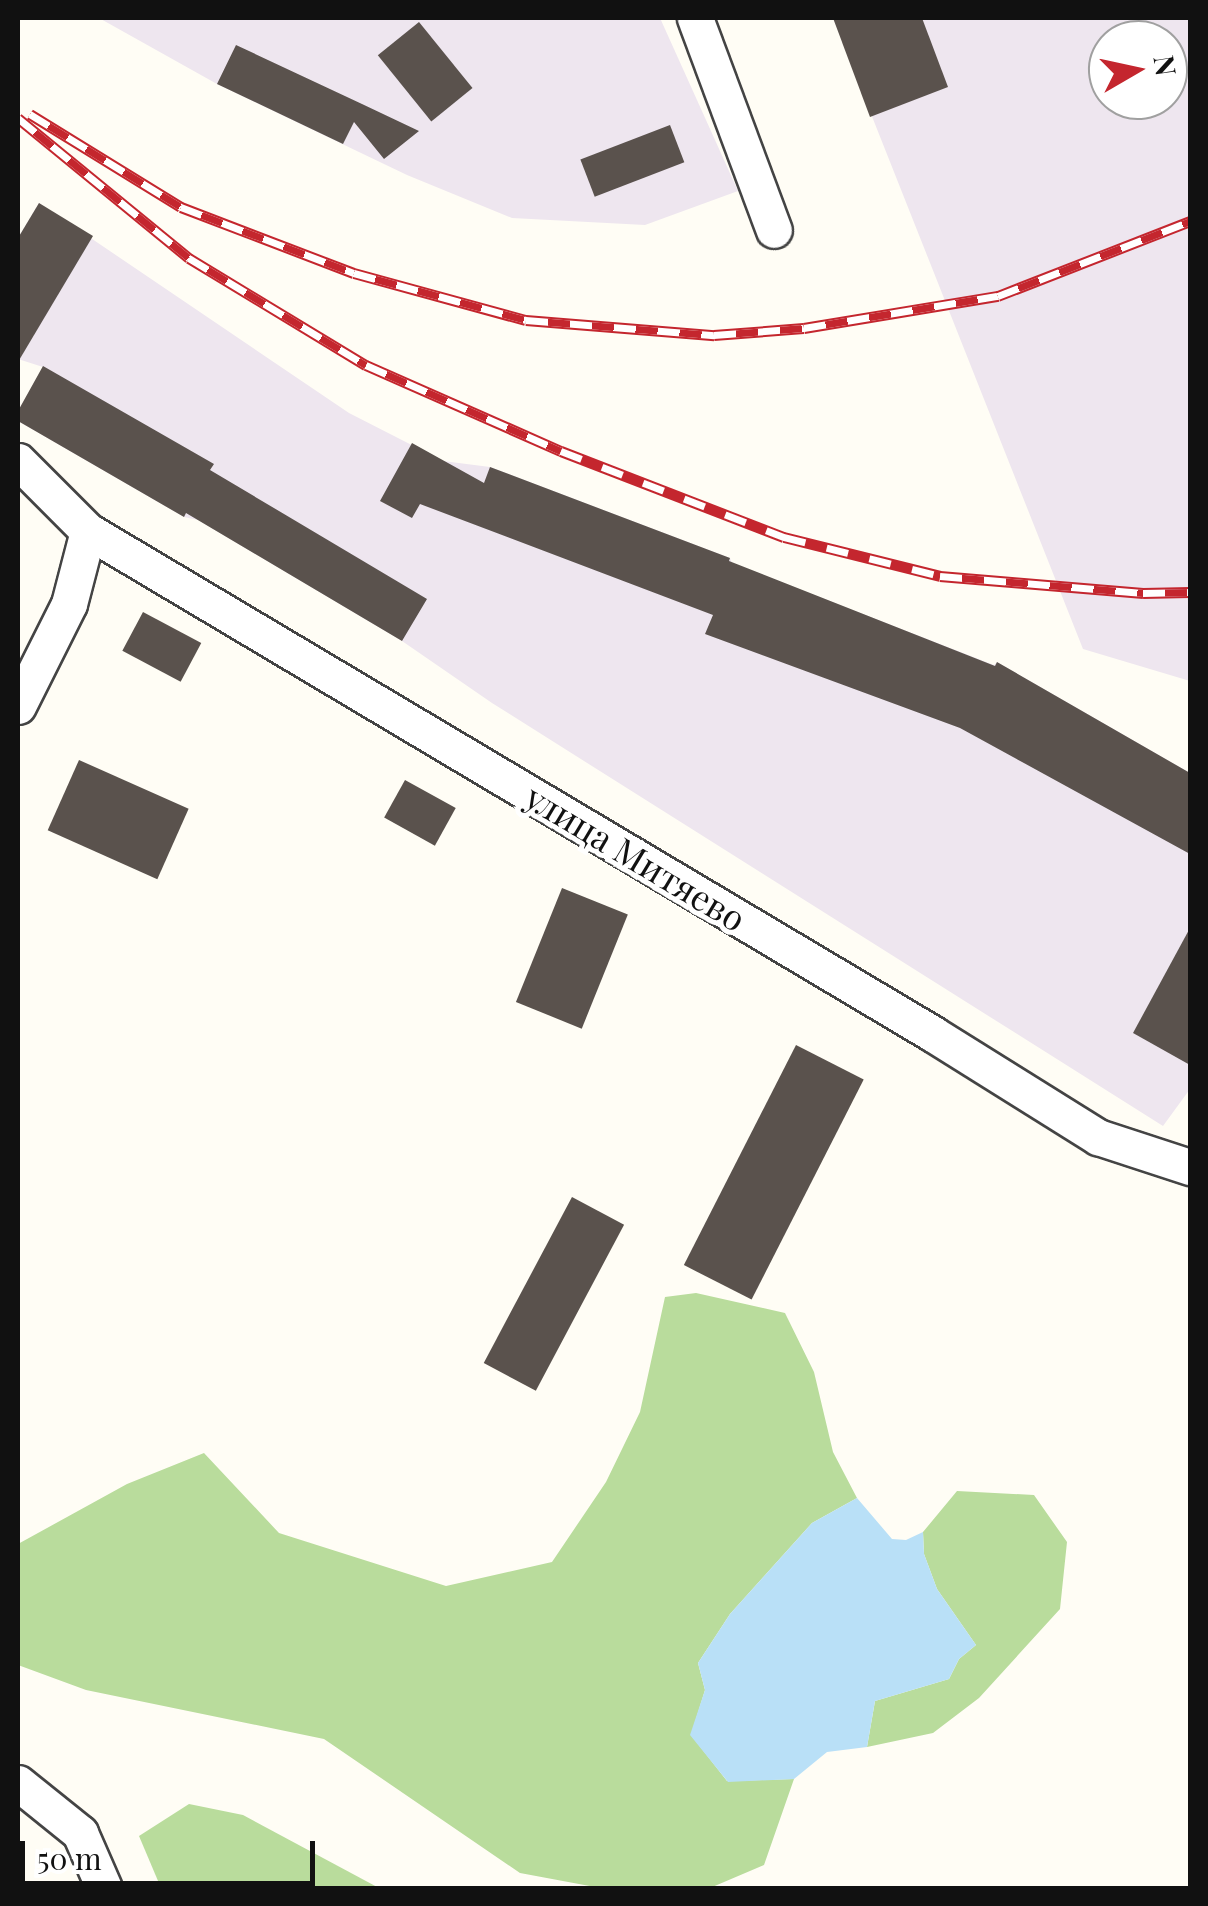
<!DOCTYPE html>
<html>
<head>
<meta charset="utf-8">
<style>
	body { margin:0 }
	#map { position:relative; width:1208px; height:1906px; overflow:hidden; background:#fffdf5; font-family:"Playfair Display",serif }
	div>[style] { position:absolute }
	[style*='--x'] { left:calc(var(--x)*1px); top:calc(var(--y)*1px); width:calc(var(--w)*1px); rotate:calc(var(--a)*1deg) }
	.industrial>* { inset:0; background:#eee6ef }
	.forest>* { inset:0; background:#b9dc9c }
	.water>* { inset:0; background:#b9e0f7 }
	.building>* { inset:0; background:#5a524d; transform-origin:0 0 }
	.roads { filter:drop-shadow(2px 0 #444) drop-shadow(-2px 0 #444) drop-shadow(0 2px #444) drop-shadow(0 -2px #444) }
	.street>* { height:35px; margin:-17.5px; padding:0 17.5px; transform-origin:17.5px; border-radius:17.5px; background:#fff }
	.rail>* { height:11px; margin-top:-5.5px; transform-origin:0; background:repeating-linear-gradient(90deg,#fff 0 22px,#c4262e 0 44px); box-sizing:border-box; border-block:2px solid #c4262e }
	span { translate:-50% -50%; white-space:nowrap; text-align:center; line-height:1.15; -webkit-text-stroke:10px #fff; paint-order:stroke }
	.street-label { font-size:35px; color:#111 }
	.frame { position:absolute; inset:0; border:20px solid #111; pointer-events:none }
	.north { position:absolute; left:1088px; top:20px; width:100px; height:100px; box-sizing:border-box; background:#fff; border:2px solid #a0a0a0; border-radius:50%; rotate:81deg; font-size:28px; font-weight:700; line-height:40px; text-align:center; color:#111 }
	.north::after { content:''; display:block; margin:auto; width:35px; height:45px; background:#c4262e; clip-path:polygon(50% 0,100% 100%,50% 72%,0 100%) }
	.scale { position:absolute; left:20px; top:1841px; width:295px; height:45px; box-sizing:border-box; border:5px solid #111; border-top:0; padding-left:12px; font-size:30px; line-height:35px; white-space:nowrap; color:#111; -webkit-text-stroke:8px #fff; paint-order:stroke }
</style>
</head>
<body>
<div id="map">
	<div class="industrial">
		<div style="clip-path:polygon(99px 18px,660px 18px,738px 191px,645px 225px,512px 218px,407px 175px,217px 84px)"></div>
		<div style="clip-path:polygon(evenodd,833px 18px,1190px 18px,1190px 681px,1083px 649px,833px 18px,1108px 40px,1168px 40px,1168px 100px,1108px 100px,1108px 40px)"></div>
		<div style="clip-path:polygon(39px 203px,349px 413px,443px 461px,490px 467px,730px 558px,732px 563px,994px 665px,997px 662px,1190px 773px,1190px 1089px,1163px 1126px,492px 703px,402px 641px,198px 520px,184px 517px,18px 421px,18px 411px,43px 367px,18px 359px,18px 238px)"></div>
	</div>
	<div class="forest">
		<div style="clip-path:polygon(696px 1293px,785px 1313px,814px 1372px,833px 1452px,857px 1498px,812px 1523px,730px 1614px,698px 1663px,705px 1690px,691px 1735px,727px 1781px,794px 1779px,764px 1865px,710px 1888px,595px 1887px,520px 1873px,324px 1739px,86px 1690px,18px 1665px,18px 1544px,127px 1484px,204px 1453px,279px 1533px,446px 1586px,552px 1562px,606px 1482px,640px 1412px,665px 1297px)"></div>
		<div style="clip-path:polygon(957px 1491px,1034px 1495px,1067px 1542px,1060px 1609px,979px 1698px,933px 1733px,867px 1747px,875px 1701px,949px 1679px,959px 1659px,976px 1645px,937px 1589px,924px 1554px,923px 1532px)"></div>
		<div style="clip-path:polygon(189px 1804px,243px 1815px,379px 1888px,161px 1888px,139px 1836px)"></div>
	</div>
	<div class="water">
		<div style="clip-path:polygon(857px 1498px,892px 1539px,906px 1540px,923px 1532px,924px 1554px,937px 1589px,976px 1645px,959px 1659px,949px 1679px,875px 1701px,867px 1747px,827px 1752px,794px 1779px,728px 1782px,690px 1735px,705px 1690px,698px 1663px,730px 1614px,812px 1523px)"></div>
	</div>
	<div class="building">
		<div style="clip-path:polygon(833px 18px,922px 18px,948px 87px,870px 117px)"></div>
		<div style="left:419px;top:22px;width:85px;height:53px;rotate:51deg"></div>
		<div style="clip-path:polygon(236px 45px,362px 104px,419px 131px,384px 159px,354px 122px,343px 144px,217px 84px)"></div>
		<div style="left:670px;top:125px;width:40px;height:96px;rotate:69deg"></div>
		<div style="clip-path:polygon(39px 203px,93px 236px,18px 362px,18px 238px)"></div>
		<div style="clip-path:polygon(43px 366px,214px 464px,210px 470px,427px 599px,402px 641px,186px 513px,184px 517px,18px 421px,18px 411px)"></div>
		<div style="clip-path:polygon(412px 443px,484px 483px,490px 467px,730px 558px,729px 561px,995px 666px,997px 662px,1190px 773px,1190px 854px,960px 728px,705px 634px,713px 615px,420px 504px,412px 518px,380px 501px)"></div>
		<div style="left:143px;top:612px;width:66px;height:44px;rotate:28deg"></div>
		<div style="left:79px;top:760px;width:120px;height:77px;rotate:24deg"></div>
		<div style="left:405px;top:780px;width:58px;height:43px;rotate:29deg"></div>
		<div style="left:562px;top:888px;width:71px;height:123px;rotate:22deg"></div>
		<div style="clip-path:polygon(1190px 928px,1190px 1065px,1133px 1033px)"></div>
		<div style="left:796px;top:1045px;width:76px;height:247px;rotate:27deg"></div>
		<div style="left:572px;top:1197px;width:59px;height:188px;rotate:28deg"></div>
	</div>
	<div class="roads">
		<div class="street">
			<div style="--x:695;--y:18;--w:226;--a:69.6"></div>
			<div style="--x:18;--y:461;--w:99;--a:45"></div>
			<div style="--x:88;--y:531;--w:75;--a:104.6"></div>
			<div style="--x:69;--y:604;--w:114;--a:116.6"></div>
			<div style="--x:88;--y:531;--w:983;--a:30.76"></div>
			<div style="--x:933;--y:1034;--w:195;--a:32"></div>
			<div style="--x:1098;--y:1137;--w:97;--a:18.1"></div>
			<div style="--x:18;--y:1783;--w:80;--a:38.9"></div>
			<div style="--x:80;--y:1833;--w:60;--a:66.4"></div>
		</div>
	</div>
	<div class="rail">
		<div style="--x:30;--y:114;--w:177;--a:31.6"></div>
		<div style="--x:181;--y:207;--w:185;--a:20.9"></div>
		<div style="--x:354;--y:273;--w:178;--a:15.3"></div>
		<div style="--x:526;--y:320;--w:189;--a:4.6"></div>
		<div style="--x:714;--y:335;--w:90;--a:-4.4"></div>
		<div style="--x:804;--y:328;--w:197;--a:-9.4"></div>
		<div style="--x:998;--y:296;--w:206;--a:-21.3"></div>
		<div style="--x:18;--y:118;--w:221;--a:39.3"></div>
		<div style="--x:189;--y:258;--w:207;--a:31.2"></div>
		<div style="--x:366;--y:365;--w:213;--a:23.8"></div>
		<div style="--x:561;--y:451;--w:239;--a:21.1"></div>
		<div style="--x:784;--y:537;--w:161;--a:14"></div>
		<div style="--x:940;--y:576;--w:204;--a:4.8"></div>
		<div style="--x:1143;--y:593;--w:47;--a:-1.2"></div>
	</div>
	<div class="street-label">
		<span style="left:636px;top:857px;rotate:31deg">улица Митяево</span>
	</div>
	<div class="frame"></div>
	<div class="north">N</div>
	<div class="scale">50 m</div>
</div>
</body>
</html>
